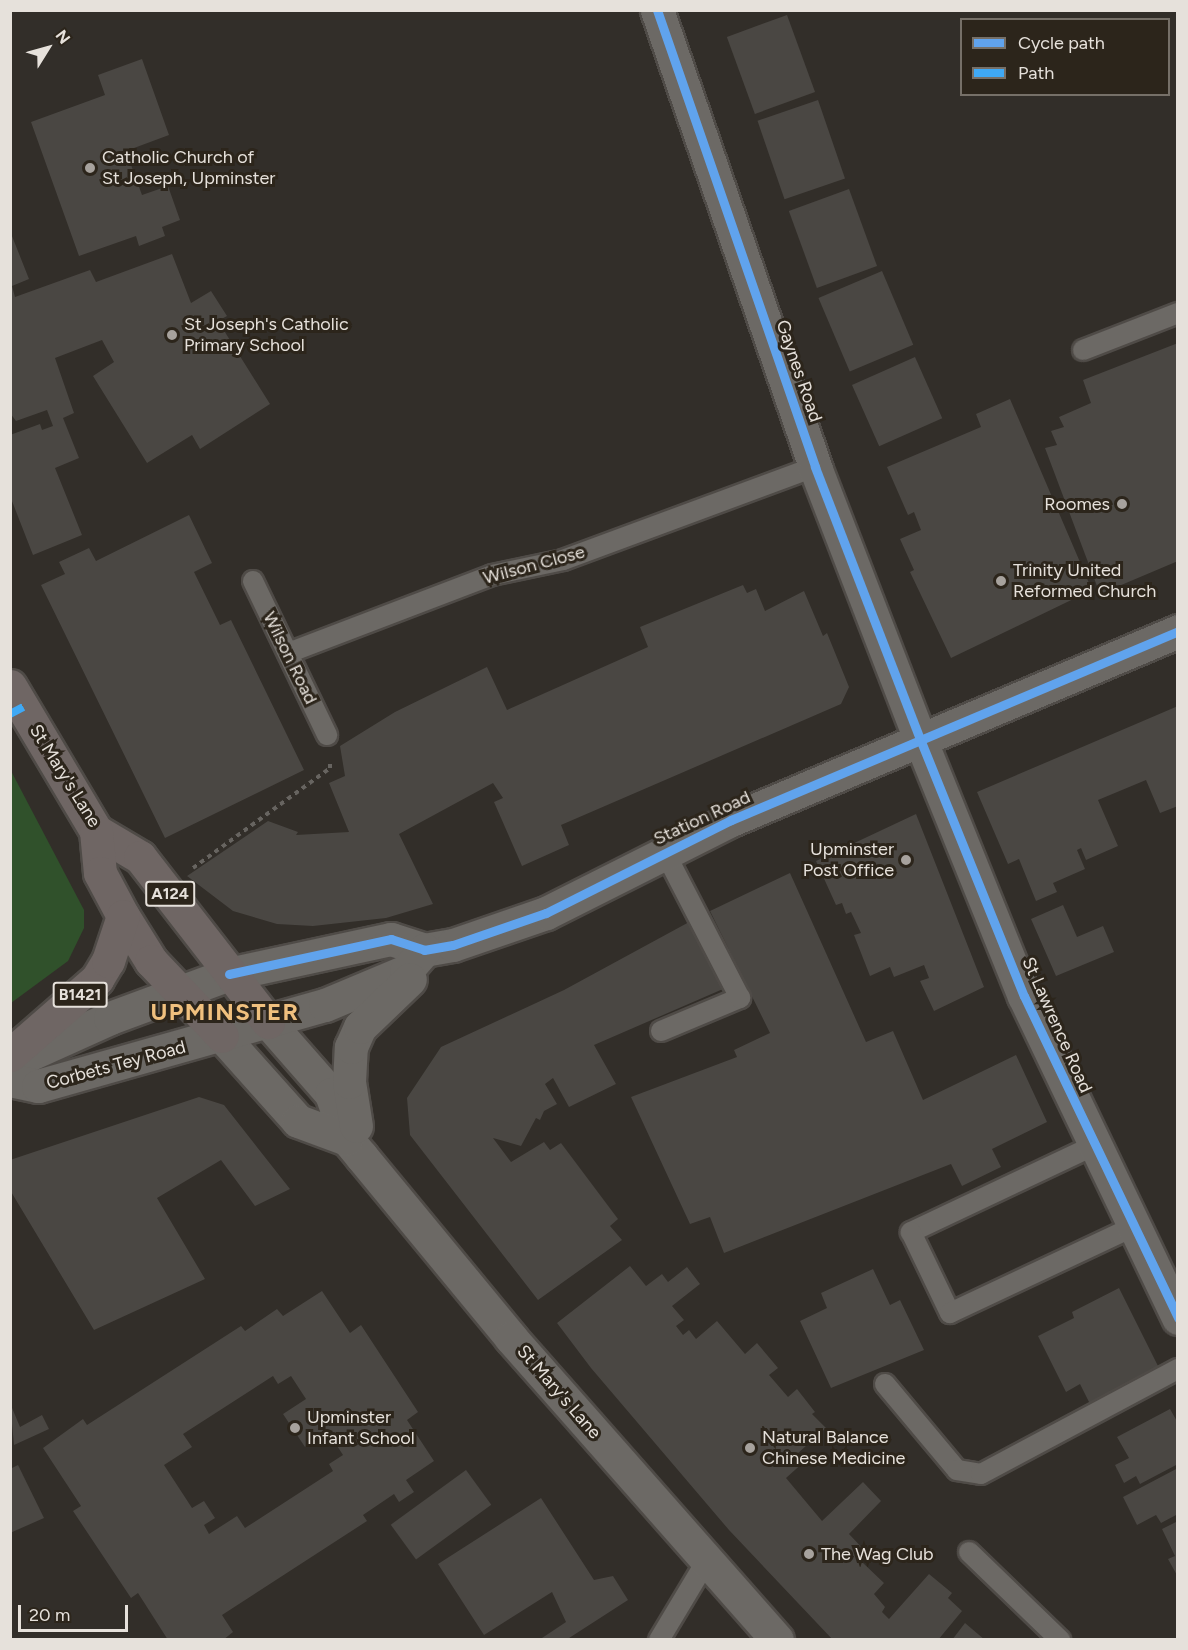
<!DOCTYPE html>
<html>
<head>
<meta charset="utf-8">
<style>
	body { margin:0 }
	#map { position:relative; width:1188px; height:1650px; overflow:hidden; background:#322e29; font-family:Figtree,sans-serif }
	div>[style] { position:absolute }
	[style*='--x'] { left:calc(var(--x)*1px); top:calc(var(--y)*1px); width:calc(var(--w)*1px); rotate:calc(var(--a)*1deg) }
	.green>* { inset:0; background:#30512b }
	.building>* { inset:0; background:#4a4743; transform-origin:0 0 }
	.path>* { height:4px; margin-top:-2px; transform-origin:0; background:repeating-linear-gradient(90deg,#676460 0 4.5px,transparent 0 9px) }
	.roads { filter:drop-shadow(2px 0 #4f4b47) drop-shadow(-2px 0 #4f4b47) drop-shadow(0 2px #4f4b47) drop-shadow(0 -2px #4f4b47) }
	.lane>* { height:20px; margin:-10px; padding:0 10px; transform-origin:10px; border-radius:10px; background:#6c6965 }
	.street>* { height:33px; margin:-16.5px; padding:0 16.5px; transform-origin:16.5px; border-radius:16.5px; background:#6c6965 }
	.secondary>* { height:33px; margin:-16.5px; padding:0 16.5px; transform-origin:16.5px; border-radius:16.5px; background:#6c6965 }
	.primary>* { height:33px; margin:-16.5px; padding:0 16.5px; transform-origin:16.5px; border-radius:16.5px; background:#6f6664 }
	.quiet>* { height:8px; margin-top:-4px; transform-origin:0; background:repeating-linear-gradient(90deg,#3fa9f5 0 15px,transparent 0 23px) }
	.cycleway>* { height:9px; margin:-4.5px; padding:0 4.5px; transform-origin:4.5px; border-radius:4.5px; background:#60a3ed }
	.dots>* { width:16px; height:16px; translate:-50% -50%; box-sizing:border-box; border:3px solid #2c251b; border-radius:50% }
	span { translate:-50% -50%; white-space:nowrap; text-align:center; line-height:1.15; -webkit-text-stroke:6px #2c251b; paint-order:stroke }
	.shield-label span { padding:2px 4px; background:#2c251b; border:2px solid; border-radius:4px; -webkit-text-stroke-width:0 }
	.shield-label { font-size:16px; color:#e6e1db; font-weight:700 }
	.poi-label { font-size:18px; color:#e6e1db }
	.left { translate:0 -50%; text-align:left }
	.right { translate:-100% -50%; text-align:right }
	.street-label { font-size:18px; color:#e6e1db }
	.district-label { font-size:24px; color:#f0c07e; font-weight:700; letter-spacing:1.5px }
	.frame { position:absolute; inset:0; border:12px solid #e6e1db; pointer-events:none }
	.legend { position:absolute; left:960px; top:18px; width:210px; height:78px; box-sizing:border-box; background:#2c251b; border:2px solid #767068; margin:0; padding:8px 10px; list-style:none; font-size:18px; color:#e6e1db }
	.legend li { display:flex; align-items:center; gap:12px; height:30px }
	.legend b { width:30px; border:2px solid #767068 }
	.north { position:absolute; left:18px; top:18px; width:60px; height:60px; -webkit-text-stroke:4px #2c251b; paint-order:stroke; rotate:53deg; font-size:16px; font-weight:700; line-height:24px; text-align:center; color:#e6e1db }
	.north::after { content:''; display:block; margin:auto; width:21px; height:27px; background:#e6e1db; clip-path:polygon(50% 0,100% 100%,50% 72%,0 100%) }
	.scale { position:absolute; left:18px; top:1605px; width:110px; height:27px; box-sizing:border-box; border:3px solid #e6e1db; border-top:0; padding-left:8px; font-size:18px; line-height:21px; white-space:nowrap; color:#e6e1db; -webkit-text-stroke:4px #2c251b; paint-order:stroke }
</style>
</head>
<body>
<div id="map">
	<div class="green">
		<div style="clip-path:polygon(10px 769px,84px 910px,84px 928px,68px 961px,11px 1003px)"></div>
	</div>
	<div class="building">
		<div style="left:787px;top:15px;width:82px;height:64px;rotate:70deg"></div>
		<div style="clip-path:polygon(142px 59px,169px 135px,126px 151px,142px 195px,168px 186px,180px 220px,162px 227px,165px 236px,139px 246px,136px 236px,79px 256px,31px 122px,105px 95px,98px 75px)"></div>
		<div style="left:818px;top:100px;width:83px;height:64px;rotate:71deg"></div>
		<div style="left:849px;top:189px;width:82px;height:64px;rotate:70deg"></div>
		<div style="clip-path:polygon(10px 231px,29px 279px,12px 286px,15px 297px,90px 270px,96px 282px,172px 254px,191px 303px,211px 291px,227px 316px,218px 321px,270px 404px,200px 449px,192px 435px,147px 463px,93px 376px,114px 362px,102px 340px,55px 358px,74px 413px,63px 418px,79px 458px,55px 468px,82px 535px,33px 555px,10px 496px,10px 435px,40px 424px,42px 430px,53px 426px,47px 410px,16px 421px,10px 413px)"></div>
		<div style="left:882px;top:271px;width:80px;height:69px;rotate:67deg"></div>
		<div style="clip-path:polygon(1178px 343px,1178px 561px,1100px 594px,1045px 448px,1057px 445px,1051px 431px,1064px 427px,1059px 417px,1091px 403px,1083px 380px)"></div>
		<div style="left:915px;top:357px;width:67px;height:69px;rotate:66deg"></div>
		<div style="clip-path:polygon(1010px 399px,1092px 590px,951px 658px,910px 572px,914px 570px,900px 539px,921px 530px,914px 512px,908px 515px,887px 467px,981px 427px,976px 414px)"></div>
		<div style="clip-path:polygon(189px 515px,212px 563px,194px 572px,220px 625px,231px 620px,304px 770px,165px 838px,41px 585px,65px 574px,59px 562px,89px 548px,96px 561px)"></div>
		<div style="clip-path:polygon(743px 585px,747px 593px,756px 589px,765px 611px,804px 591px,823px 636px,827px 633px,849px 687px,841px 704px,561px 825px,569px 845px,522px 866px,494px 802px,503px 798px,493px 783px,399px 834px,433px 904px,386px 918px,313px 926px,277px 924px,233px 911px,187px 876px,268px 821px,298px 832px,296px 835px,349px 832px,329px 783px,345px 776px,340px 746px,395px 712px,487px 667px,507px 710px,648px 647px,640px 627px)"></div>
		<div style="clip-path:polygon(1178px 706px,1178px 806px,1160px 813px,1146px 780px,1098px 800px,1118px 846px,1086px 860px,1081px 848px,1077px 850px,1085px 869px,1053px 883px,1057px 892px,1036px 901px,1019px 859px,1008px 864px,977px 792px)"></div>
		<div style="clip-path:polygon(916px 814px,984px 987px,934px 1011px,920px 981px,929px 978px,924px 965px,894px 977px,890px 967px,870px 976px,854px 935px,861px 933px,851px 912px,846px 914px,842px 903px,836px 905px,816px 861px)"></div>
		<div style="clip-path:polygon(790px 873px,866px 1042px,893px 1031px,923px 1100px,1016px 1055px,1047px 1122px,992px 1149px,1001px 1167px,962px 1186px,951px 1164px,724px 1253px,710px 1217px,690px 1224px,631px 1097px,737px 1057px,734px 1050px,770px 1033px,710px 911px)"></div>
		<div style="clip-path:polygon(1063px 905px,1077px 937px,1103px 926px,1114px 952px,1056px 976px,1031px 919px)"></div>
		<div style="clip-path:polygon(691px 921px,723px 989px,594px 1045px,616px 1084px,569px 1107px,553px 1078px,545px 1084px,557px 1104px,544px 1111px,540px 1120px,536px 1118px,521px 1146px,493px 1138px,511px 1162px,544px 1142px,550px 1150px,561px 1143px,618px 1219px,610px 1226px,622px 1240px,538px 1300px,410px 1135px,407px 1098px,441px 1047px,564px 990px)"></div>
		<div style="clip-path:polygon(199px 1097px,224px 1105px,290px 1189px,255px 1206px,221px 1160px,157px 1198px,205px 1279px,94px 1330px,10px 1190px,10px 1160px)"></div>
		<div style="clip-path:polygon(630px 1266px,646px 1286px,662px 1274px,668px 1282px,687px 1267px,700px 1284px,672px 1306px,684px 1320px,676px 1326px,683px 1335px,689px 1330px,696px 1339px,717px 1321px,745px 1354px,757px 1343px,778px 1368px,769px 1375px,788px 1397px,797px 1389px,815px 1412px,812px 1414px,826px 1428px,797px 1454px,805px 1461px,786px 1478px,822px 1521px,863px 1482px,881px 1501px,849px 1534px,869px 1555px,862px 1562px,884px 1583px,874px 1594px,885px 1607px,882px 1612px,889px 1619px,929px 1574px,952px 1593px,948px 1598px,962px 1611px,938px 1640px,833px 1640px,729px 1530px,591px 1368px,557px 1323px)"></div>
		<div style="clip-path:polygon(873px 1269px,890px 1305px,900px 1300px,924px 1350px,831px 1388px,800px 1321px,827px 1308px,821px 1293px)"></div>
		<div style="clip-path:polygon(1119px 1288px,1161px 1372px,1091px 1406px,1080px 1384px,1066px 1392px,1038px 1336px,1074px 1318px,1072px 1312px)"></div>
		<div style="clip-path:polygon(evenodd,322px 1291px,350px 1333px,361px 1325px,418px 1412px,407px 1420px,434px 1461px,406px 1480px,414px 1492px,399px 1502px,394px 1494px,363px 1515px,367px 1521px,222px 1615px,233px 1632px,223px 1640px,168px 1640px,138px 1593px,131px 1598px,73px 1511px,81px 1506px,43px 1448px,83px 1419px,87px 1425px,241px 1326px,245px 1331px,277px 1309px,283px 1316px,322px 1291px,273px 1376px,278px 1384px,291px 1376px,306px 1399px,283px 1414px,305px 1447px,328px 1432px,343px 1455px,329px 1464px,333px 1471px,245px 1528px,237px 1516px,209px 1534px,204px 1525px,215px 1518px,204px 1501px,192px 1508px,164px 1465px,192px 1447px,183px 1434px,273px 1376px)"></div>
		<div style="clip-path:polygon(10px 1403px,20px 1427px,42px 1415px,49px 1429px,14px 1445px)"></div>
		<div style="clip-path:polygon(1170px 1409px,1178px 1423px,1178px 1464px,1140px 1484px,1136px 1476px,1124px 1483px,1115px 1465px,1129px 1458px,1117px 1437px)"></div>
		<div style="clip-path:polygon(18px 1465px,44px 1518px,10px 1533px,10px 1469px)"></div>
		<div style="clip-path:polygon(1178px 1468px,1178px 1514px,1161px 1523px,1156px 1515px,1137px 1525px,1123px 1497px)"></div>
		<div style="left:466px;top:1470px;width:43px;height:93px;rotate:54deg"></div>
		<div style="clip-path:polygon(541px 1498px,594px 1580px,613px 1576px,628px 1600px,566px 1640px,539px 1640px,566px 1622px,552px 1592px,484px 1635px,438px 1564px)"></div>
		<div style="clip-path:polygon(1178px 1521px,1178px 1577px,1168px 1559px,1175px 1556px,1162px 1529px)"></div>
		<div style="clip-path:polygon(965px 1623px,985px 1640px,952px 1640px)"></div>
	</div>
	<div class="path">
		<div style="--x:193;--y:868;--w:170;--a:-36.1"></div>
		<div style="--x:330;--y:768;--w:6;--a:-90"></div>
	</div>
	<div class="roads">
		<div class="lane">
			<div style="--x:1083;--y:350;--w:102;--a:-21.3"></div>
			<div style="--x:253;--y:581;--w:171;--a:64.3"></div>
			<div style="--x:288;--y:653;--w:218;--a:-20.9"></div>
			<div style="--x:492;--y:575;--w:73;--a:-11.9"></div>
			<div style="--x:563;--y:560;--w:269;--a:-20.3"></div>
			<div style="--x:661;--y:1031;--w:86;--a:-22.7"></div>
			<div style="--x:740;--y:998;--w:163;--a:-117.3"></div>
			<div style="--x:1095;--y:1145;--w:204;--a:154.7"></div>
			<div style="--x:911;--y:1232;--w:90;--a:64.3"></div>
			<div style="--x:950;--y:1313;--w:202;--a:-25.2"></div>
			<div style="--x:885;--y:1384;--w:112;--a:50.1"></div>
			<div style="--x:957;--y:1470;--w:24;--a:9"></div>
			<div style="--x:981;--y:1474;--w:223;--a:-28.1"></div>
			<div style="--x:969;--y:1552;--w:127;--a:44"></div>
			<div style="--x:659;--y:1640;--w:93;--a:-59"></div>
		</div>
		<div class="street">
			<div style="--x:657;--y:10;--w:484;--a:70.9"></div>
			<div style="--x:815;--y:467;--w:292;--a:68.9"></div>
			<div style="--x:920;--y:739;--w:277;--a:68"></div>
			<div style="--x:1024;--y:996;--w:357;--a:64.4"></div>
		</div>
		<div class="secondary">
			<div style="--x:268;--y:1022;--w:96;--a:48.8"></div>
			<div style="--x:331;--y:1094;--w:48;--a:70.4"></div>
			<div style="--x:347;--y:1139;--w:23;--a:50"></div>
			<div style="--x:362;--y:1157;--w:234;--a:50.5"></div>
			<div style="--x:511;--y:1338;--w:402;--a:48.6"></div>
			<div style="--x:222;--y:1036;--w:114;--a:48.2"></div>
			<div style="--x:298;--y:1121;--w:52;--a:20.2"></div>
			<div style="--x:10;--y:1079;--w:28;--a:-55"></div>
			<div style="--x:26;--y:1056;--w:92;--a:-24.3"></div>
			<div style="--x:110;--y:1018;--w:127;--a:-20.3"></div>
			<div style="--x:229;--y:974;--w:166;--a:-12.2"></div>
			<div style="--x:391;--y:939;--w:35;--a:18"></div>
			<div style="--x:424;--y:950;--w:29;--a:-10"></div>
			<div style="--x:453;--y:945;--w:98;--a:-19"></div>
			<div style="--x:546;--y:913;--w:207;--a:-26.7"></div>
			<div style="--x:731;--y:820;--w:485;--a:-22.9"></div>
			<div style="--x:10;--y:1080;--w:29;--a:12"></div>
			<div style="--x:38;--y:1086;--w:298;--a:-15.8"></div>
			<div style="--x:325;--y:1005;--w:88;--a:-22.8"></div>
			<div style="--x:406;--y:971;--w:28;--a:-49"></div>
			<div style="--x:356;--y:1126;--w:45;--a:-99"></div>
			<div style="--x:349;--y:1082;--w:35;--a:-87"></div>
			<div style="--x:351;--y:1047;--w:22;--a:-66"></div>
			<div style="--x:360;--y:1027;--w:69;--a:-43.8"></div>
		</div>
		<div class="primary">
			<div style="--x:10;--y:686;--w:169;--a:59.3"></div>
			<div style="--x:96;--y:831;--w:51;--a:30.6"></div>
			<div style="--x:140;--y:857;--w:209;--a:52.2"></div>
			<div style="--x:96;--y:831;--w:42;--a:84.6"></div>
			<div style="--x:100;--y:873;--w:49;--a:61.9"></div>
			<div style="--x:123;--y:916;--w:53;--a:58.1"></div>
			<div style="--x:151;--y:961;--w:103;--a:46.6"></div>
			<div style="--x:10;--y:1055;--w:116;--a:-41.1"></div>
			<div style="--x:97;--y:979;--w:21;--a:-59"></div>
			<div style="--x:108;--y:961;--w:47;--a:-71.6"></div>
		</div>
	</div>
	<div class="quiet">
		<div style="--x:10;--y:714;--w:15;--a:-28"></div>
	</div>
	<div class="cycleway">
		<div style="--x:657;--y:10;--w:484;--a:70.9"></div>
		<div style="--x:815;--y:467;--w:292;--a:68.9"></div>
		<div style="--x:920;--y:739;--w:277;--a:68"></div>
		<div style="--x:1024;--y:996;--w:357;--a:64.4"></div>
		<div style="--x:229;--y:974;--w:166;--a:-12.2"></div>
		<div style="--x:391;--y:939;--w:35;--a:18"></div>
		<div style="--x:424;--y:950;--w:29;--a:-10"></div>
		<div style="--x:453;--y:945;--w:98;--a:-19"></div>
		<div style="--x:546;--y:913;--w:207;--a:-26.7"></div>
		<div style="--x:731;--y:820;--w:485;--a:-22.9"></div>
	</div>
	<div class="dots">
		<div style="left:90px;top:168px;background:#a7a29d"></div>
		<div style="left:172px;top:335px;background:#a7a29d"></div>
		<div style="left:1122px;top:504px;background:#a7a29d"></div>
		<div style="left:1001px;top:581px;background:#a7a29d"></div>
		<div style="left:906px;top:860px;background:#a7a29d"></div>
		<div style="left:295px;top:1428px;background:#a7a29d"></div>
		<div style="left:750px;top:1448px;background:#a7a29d"></div>
		<div style="left:809px;top:1554px;background:#a7a29d"></div>
	</div>
	<div class="shield-label">
		<span style="left:170px;top:894px">A124</span>
		<span style="left:80px;top:995px">B1421</span>
	</div>
	<div class="poi-label">
		<span class="left" style="left:102px;top:168px">Catholic Church of<br>St Joseph, Upminster</span>
		<span class="left" style="left:184px;top:335px">St Joseph's Catholic<br>Primary School</span>
		<span class="right" style="left:1110px;top:504px">Roomes</span>
		<span class="left" style="left:1013px;top:581px">Trinity United<br>Reformed Church</span>
		<span class="right" style="left:894px;top:860px">Upminster<br>Post Office</span>
		<span class="left" style="left:307px;top:1428px">Upminster<br>Infant School</span>
		<span class="left" style="left:762px;top:1448px">Natural Balance<br>Chinese Medicine</span>
		<span class="left" style="left:821px;top:1554px">The Wag Club</span>
	</div>
	<div class="street-label">
		<span style="left:799px;top:371px;rotate:71deg">Gaynes Road</span>
		<span style="left:534px;top:565px;rotate:-15deg">Wilson Close</span>
		<span style="left:290px;top:658px;rotate:64deg">Wilson Road</span>
		<span style="left:65px;top:776px;rotate:58deg">St Mary's Lane</span>
		<span style="left:702px;top:818px;rotate:-25deg">Station Road</span>
		<span style="left:1057px;top:1025px;rotate:66deg">St Lawrence Road</span>
		<span style="left:116px;top:1065px;rotate:-15deg">Corbets Tey Road</span>
		<span style="left:559px;top:1392px;rotate:49deg">St Mary's Lane</span>
	</div>
	<div class="district-label">
		<span style="left:225px;top:1012px">UPMINSTER</span>
	</div>
	<div class="frame"></div>
	<ul class="legend">
	<li><b style="height:8px;background:#60a3ed"></b>Cycle path</li>
	<li><b style="height:8px;background:#3fa9f5"></b>Path</li>
	</ul>
	<div class="north">N</div>
	<div class="scale">20 m</div>
</div>
</body>
</html>
